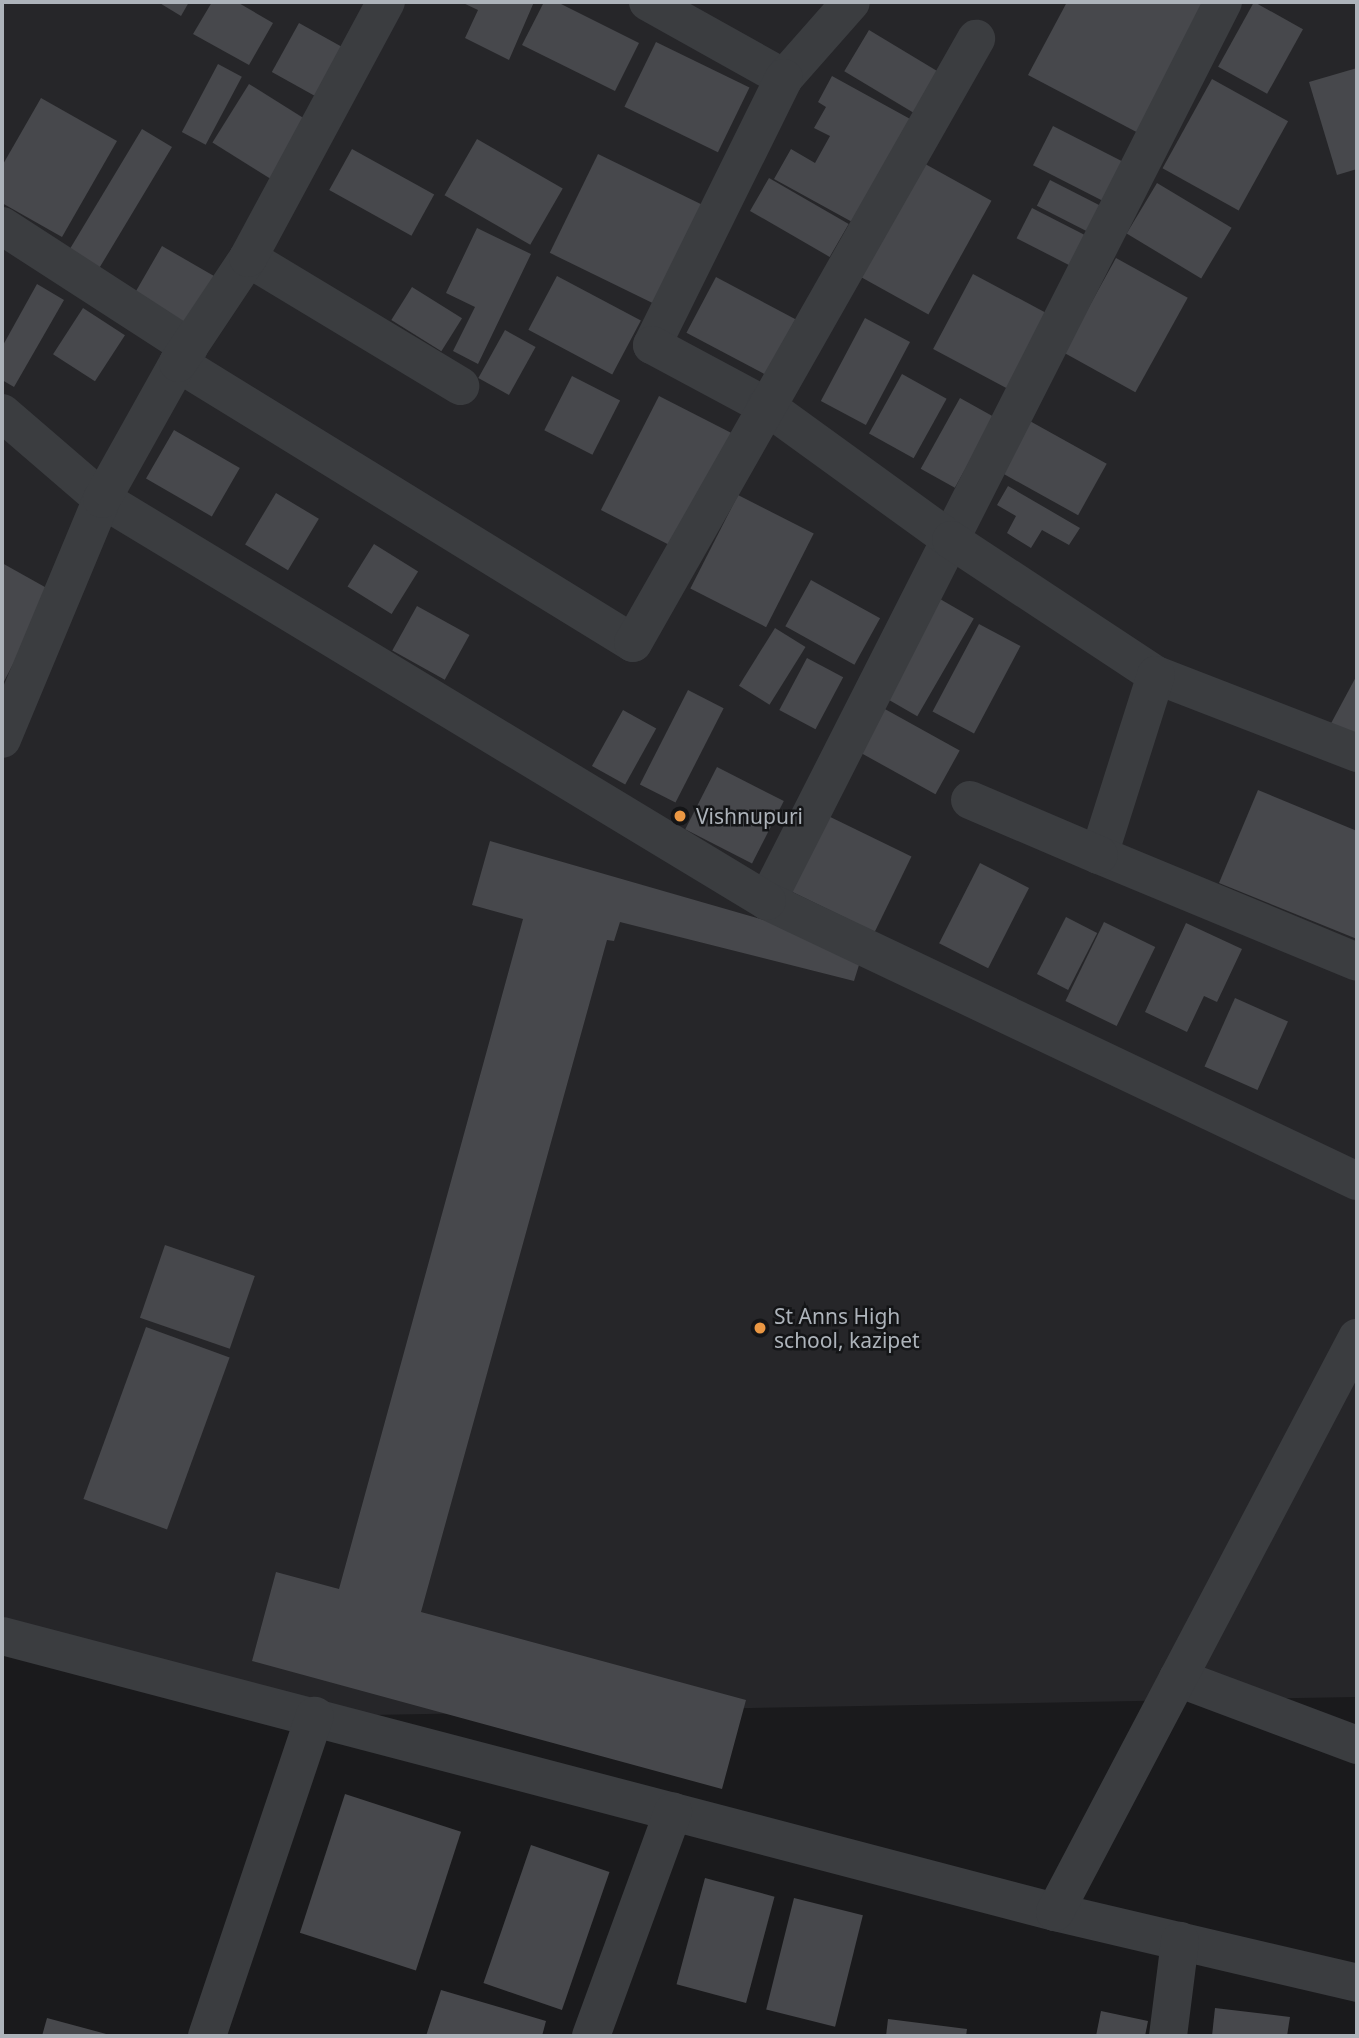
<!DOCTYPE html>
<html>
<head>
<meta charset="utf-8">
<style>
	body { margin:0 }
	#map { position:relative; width:1359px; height:2038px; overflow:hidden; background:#1a1a1c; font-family:"Noto Sans",sans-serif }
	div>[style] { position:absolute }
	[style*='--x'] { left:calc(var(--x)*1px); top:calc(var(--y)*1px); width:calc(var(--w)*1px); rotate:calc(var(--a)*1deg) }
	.built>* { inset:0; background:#262629 }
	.building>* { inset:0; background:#47484c; transform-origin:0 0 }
	.minor>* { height:38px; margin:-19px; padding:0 19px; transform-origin:19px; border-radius:19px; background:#3b3d40 }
	.dots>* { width:19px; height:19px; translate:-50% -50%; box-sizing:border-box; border:4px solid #141517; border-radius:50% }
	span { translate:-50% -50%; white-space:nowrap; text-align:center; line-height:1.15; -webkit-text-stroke:5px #141517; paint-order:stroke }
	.poi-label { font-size:21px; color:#adb3ba }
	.left { translate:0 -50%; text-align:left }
	.frame { position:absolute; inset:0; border:4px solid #adb3ba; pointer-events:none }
</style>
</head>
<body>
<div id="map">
	<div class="built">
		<div style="clip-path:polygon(2px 2px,1357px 2px,1357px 1697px,315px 1716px,2px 1630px)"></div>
	</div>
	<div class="building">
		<div style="clip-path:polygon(158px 2px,189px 2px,181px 16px)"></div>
		<div style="clip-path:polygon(212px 2px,237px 2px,273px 23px,249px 65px,193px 34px)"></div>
		<div style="clip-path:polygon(461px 2px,534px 2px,509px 60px,465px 38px,478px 10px)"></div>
		<div style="clip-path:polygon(544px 2px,557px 2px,639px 43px,615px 91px,522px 45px)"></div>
		<div style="clip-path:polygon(1067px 2px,1216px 2px,1146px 137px,1028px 75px)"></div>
		<div style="left:1254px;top:2px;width:56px;height:74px;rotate:29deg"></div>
		<div style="left:299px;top:23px;width:55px;height:56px;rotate:29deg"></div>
		<div style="left:869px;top:30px;width:92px;height:48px;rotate:31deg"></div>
		<div style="left:656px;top:42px;width:104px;height:72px;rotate:26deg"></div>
		<div style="left:218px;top:64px;width:27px;height:77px;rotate:28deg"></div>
		<div style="clip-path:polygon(1357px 68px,1357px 169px,1337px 175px,1309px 82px)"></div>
		<div style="clip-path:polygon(832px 76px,912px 120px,854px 223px,774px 179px,791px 149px,815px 163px,830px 136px,814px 128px,826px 107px,818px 102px)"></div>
		<div style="left:1212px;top:79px;width:87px;height:102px;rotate:29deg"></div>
		<div style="left:249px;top:84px;width:75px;height:69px;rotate:32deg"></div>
		<div style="clip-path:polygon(41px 98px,117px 141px,62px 237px,2px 203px,2px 166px)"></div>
		<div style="left:1053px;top:126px;width:88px;height:44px;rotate:27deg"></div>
		<div style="left:142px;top:129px;width:35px;height:145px;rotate:31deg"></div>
		<div style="left:477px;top:139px;width:99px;height:65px;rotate:30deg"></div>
		<div style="left:352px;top:149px;width:94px;height:47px;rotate:29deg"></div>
		<div style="left:598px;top:154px;width:116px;height:110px;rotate:26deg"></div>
		<div style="left:918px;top:160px;width:84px;height:130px;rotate:29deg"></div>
		<div style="left:769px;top:178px;width:92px;height:38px;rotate:30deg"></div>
		<div style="left:1050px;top:180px;width:60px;height:29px;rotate:27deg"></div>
		<div style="left:1157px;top:183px;width:87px;height:59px;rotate:31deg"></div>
		<div style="left:1032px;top:208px;width:62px;height:34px;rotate:27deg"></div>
		<div style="clip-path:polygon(477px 228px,531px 254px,478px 364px,453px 351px,475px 307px,446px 293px)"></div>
		<div style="left:162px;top:246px;width:64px;height:64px;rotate:30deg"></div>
		<div style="left:1116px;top:258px;width:82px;height:108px;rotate:29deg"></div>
		<div style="left:973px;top:274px;width:85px;height:85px;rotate:28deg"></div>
		<div style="left:557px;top:276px;width:95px;height:61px;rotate:28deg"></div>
		<div style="left:716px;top:277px;width:90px;height:63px;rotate:28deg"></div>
		<div style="clip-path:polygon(37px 284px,64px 300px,14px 387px,2px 380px,2px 347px)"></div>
		<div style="left:412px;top:287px;width:59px;height:39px;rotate:32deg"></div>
		<div style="left:83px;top:308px;width:50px;height:55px;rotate:33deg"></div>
		<div style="left:865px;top:318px;width:51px;height:94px;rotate:28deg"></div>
		<div style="left:505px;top:330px;width:35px;height:55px;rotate:29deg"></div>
		<div style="left:902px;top:374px;width:51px;height:68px;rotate:29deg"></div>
		<div style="left:572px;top:376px;width:54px;height:61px;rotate:27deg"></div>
		<div style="left:659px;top:396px;width:89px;height:128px;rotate:27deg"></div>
		<div style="left:960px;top:398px;width:39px;height:81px;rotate:29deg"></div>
		<div style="left:1028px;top:420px;width:90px;height:59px;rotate:29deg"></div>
		<div style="left:174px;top:430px;width:76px;height:56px;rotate:30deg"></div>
		<div style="clip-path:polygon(1008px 486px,1080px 528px,1069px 545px,1042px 530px,1031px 548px,1007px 533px,1016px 516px,997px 505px)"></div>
		<div style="left:276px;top:493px;width:50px;height:60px;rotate:31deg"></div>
		<div style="left:738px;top:495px;width:85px;height:105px;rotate:27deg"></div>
		<div style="left:374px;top:544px;width:52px;height:50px;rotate:32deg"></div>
		<div style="clip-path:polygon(2px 563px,52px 591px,2px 685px)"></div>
		<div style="left:811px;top:580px;width:79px;height:53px;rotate:29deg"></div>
		<div style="left:940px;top:599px;width:39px;height:113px;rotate:30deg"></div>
		<div style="left:417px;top:606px;width:60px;height:51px;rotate:29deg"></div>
		<div style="left:979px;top:624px;width:47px;height:99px;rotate:28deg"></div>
		<div style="left:775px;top:628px;width:36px;height:68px;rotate:32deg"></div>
		<div style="left:807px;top:658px;width:41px;height:59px;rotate:28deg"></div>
		<div style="clip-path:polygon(1357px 675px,1357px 744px,1328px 729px)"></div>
		<div style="left:688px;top:690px;width:40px;height:106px;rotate:27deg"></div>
		<div style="left:874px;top:703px;width:98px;height:50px;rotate:29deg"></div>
		<div style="left:623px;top:710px;width:38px;height:64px;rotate:29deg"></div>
		<div style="left:717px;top:767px;width:75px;height:70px;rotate:27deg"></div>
		<div style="clip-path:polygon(1258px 790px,1357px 831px,1357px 939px,1219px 883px)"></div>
		<div style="left:818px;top:811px;width:104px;height:84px;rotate:26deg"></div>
		<div style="clip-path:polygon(490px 841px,864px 949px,854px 981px,620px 922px,614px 941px,607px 940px,421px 1612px,746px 1700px,722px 1789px,252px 1661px,276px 1572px,339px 1589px,523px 919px,472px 905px)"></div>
		<div style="left:980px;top:863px;width:55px;height:90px;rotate:27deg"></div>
		<div style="left:1066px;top:917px;width:35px;height:64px;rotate:27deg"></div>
		<div style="left:1104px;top:922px;width:57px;height:88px;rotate:26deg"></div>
		<div style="clip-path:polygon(1186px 923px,1242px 949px,1217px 1002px,1204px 996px,1187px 1032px,1145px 1012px)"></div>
		<div style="left:1235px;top:998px;width:58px;height:75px;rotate:24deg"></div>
		<div style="left:165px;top:1245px;width:95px;height:77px;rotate:19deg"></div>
		<div style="left:146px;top:1327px;width:89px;height:183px;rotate:20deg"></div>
		<div style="left:345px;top:1794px;width:122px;height:146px;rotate:18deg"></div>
		<div style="left:531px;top:1845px;width:83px;height:146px;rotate:19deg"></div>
		<div style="left:705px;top:1878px;width:72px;height:110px;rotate:15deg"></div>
		<div style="left:794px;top:1898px;width:71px;height:115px;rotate:14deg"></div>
		<div style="clip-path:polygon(441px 1990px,546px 2021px,542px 2036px,426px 2036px)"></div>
		<div style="clip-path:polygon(1215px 2008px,1290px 2017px,1287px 2036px,1212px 2036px)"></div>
		<div style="clip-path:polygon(1101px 2011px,1148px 2021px,1145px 2036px,1096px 2036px)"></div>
		<div style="clip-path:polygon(47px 2018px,110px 2035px,109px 2036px,42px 2036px)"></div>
		<div style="clip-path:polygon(888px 2019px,967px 2029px,966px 2036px,886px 2036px)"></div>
	</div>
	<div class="minor">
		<div style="--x:648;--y:2;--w:156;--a:29.2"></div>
		<div style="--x:784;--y:78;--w:101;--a:-48.6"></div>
		<div style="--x:1223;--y:2;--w:1008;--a:116.9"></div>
		<div style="--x:767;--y:901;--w:653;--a:25.39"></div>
		<div style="--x:784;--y:78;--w:298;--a:116.3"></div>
		<div style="--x:652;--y:345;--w:129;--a:28.2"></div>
		<div style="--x:766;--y:406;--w:228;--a:35.9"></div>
		<div style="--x:951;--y:540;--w:245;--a:33.4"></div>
		<div style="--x:1156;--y:675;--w:216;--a:21.2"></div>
		<div style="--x:2;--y:226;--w:223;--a:32.9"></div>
		<div style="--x:248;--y:258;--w:248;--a:31.1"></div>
		<div style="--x:178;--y:363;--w:534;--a:31.61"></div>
		<div style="--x:633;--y:643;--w:695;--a:-60.41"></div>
		<div style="--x:2;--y:413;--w:132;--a:40.7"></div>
		<div style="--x:102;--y:499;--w:777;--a:31.15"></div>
		<div style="--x:1156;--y:675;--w:189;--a:107.6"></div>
		<div style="--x:1099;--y:855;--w:279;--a:22.5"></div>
		<div style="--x:2;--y:739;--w:260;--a:-67.4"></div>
		<div style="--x:102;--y:499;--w:156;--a:-60.8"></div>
		<div style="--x:178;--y:363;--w:126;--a:-56.3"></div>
		<div style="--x:248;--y:258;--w:291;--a:-61.7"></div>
		<div style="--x:970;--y:800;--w:140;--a:23.1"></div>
		<div style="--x:2;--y:1636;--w:1089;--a:14.69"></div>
		<div style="--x:1055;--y:1912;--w:310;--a:13.2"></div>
		<div style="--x:1178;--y:1678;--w:191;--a:20.5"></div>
		<div style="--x:1055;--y:1912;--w:649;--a:-62.25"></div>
		<div style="--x:207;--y:2036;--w:338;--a:-71.4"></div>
		<div style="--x:591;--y:2036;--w:239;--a:-69.9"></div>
		<div style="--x:1168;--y:2036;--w:96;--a:-82.8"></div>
	</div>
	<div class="dots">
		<div style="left:680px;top:816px;background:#ea9743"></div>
		<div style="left:760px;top:1328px;background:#ea9743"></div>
	</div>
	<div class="poi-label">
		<span class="left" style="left:696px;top:816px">Vishnupuri</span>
		<span class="left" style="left:774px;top:1328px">St Anns High<br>school, kazipet</span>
	</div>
	<div class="frame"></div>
</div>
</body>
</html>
